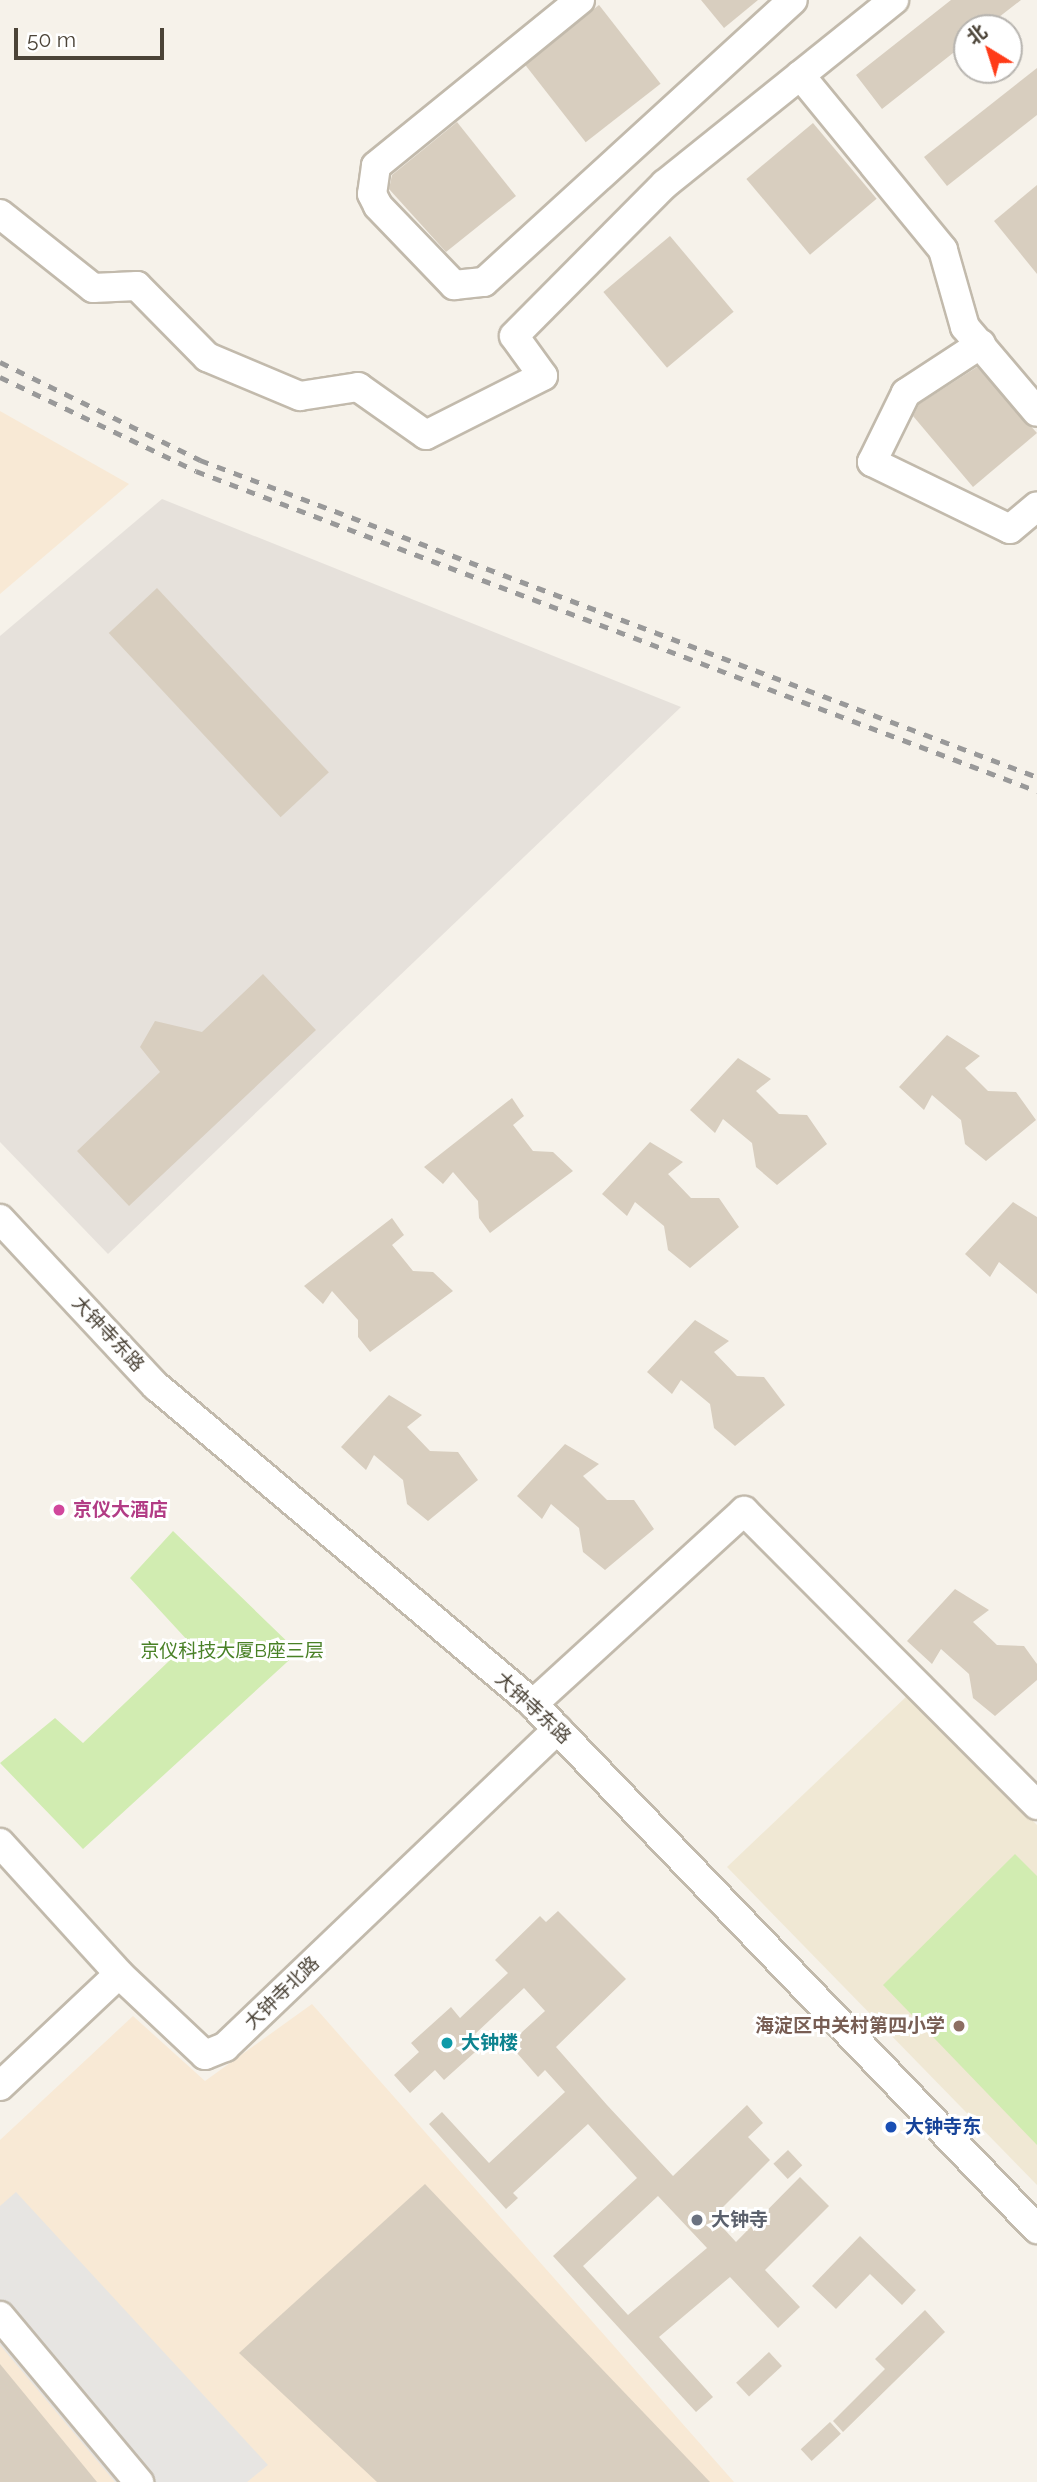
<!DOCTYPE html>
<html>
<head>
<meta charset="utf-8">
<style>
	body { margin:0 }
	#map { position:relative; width:1037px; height:2482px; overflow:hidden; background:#f6f2ea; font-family:Raleway,"Noto Sans SC",sans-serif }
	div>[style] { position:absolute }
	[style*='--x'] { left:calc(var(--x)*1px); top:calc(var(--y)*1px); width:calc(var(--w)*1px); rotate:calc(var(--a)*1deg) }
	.commercial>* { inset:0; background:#f8e9d5 }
	.industrial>* { inset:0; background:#e6e1db }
	.education>* { inset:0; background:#f0e8d4 }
	.green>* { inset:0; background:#d1ecb1 }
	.parking>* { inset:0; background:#e7e5e2 }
	.building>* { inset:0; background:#d8cebf; transform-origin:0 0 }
	.roads { filter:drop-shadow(2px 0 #c2baac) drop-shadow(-2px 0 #c2baac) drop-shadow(0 2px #c2baac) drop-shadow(0 -2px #c2baac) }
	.minor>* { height:28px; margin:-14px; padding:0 14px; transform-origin:14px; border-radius:14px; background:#fff }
	.rail>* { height:5px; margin-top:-2.5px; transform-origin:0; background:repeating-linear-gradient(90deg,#999 0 9px,transparent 0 18px) }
	.dots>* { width:19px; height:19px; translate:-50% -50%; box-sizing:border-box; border:4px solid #fff; border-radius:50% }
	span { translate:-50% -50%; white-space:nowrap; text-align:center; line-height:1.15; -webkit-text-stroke:6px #fff; paint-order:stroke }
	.street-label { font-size:19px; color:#4b4337 }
	.hotel-label { font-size:19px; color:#b23c85; font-weight:700 }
	.left { translate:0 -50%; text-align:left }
	.park-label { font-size:19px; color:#498126 }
	.education-label { font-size:19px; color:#785e54; font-weight:700 }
	.right { translate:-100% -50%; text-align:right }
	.culture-label { font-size:19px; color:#0d838f; font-weight:700 }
	.transit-label { font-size:19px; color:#164399; font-weight:700 }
	.worship-label { font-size:19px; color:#5b616d; font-weight:700 }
	.north { position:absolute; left:953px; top:14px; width:70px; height:70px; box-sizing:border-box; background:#fff; border:2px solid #b7b4af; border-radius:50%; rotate:322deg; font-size:19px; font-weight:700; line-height:28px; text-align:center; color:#4b4337 }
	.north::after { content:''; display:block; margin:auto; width:24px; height:32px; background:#ff3b18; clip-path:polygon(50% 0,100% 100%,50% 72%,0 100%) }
	.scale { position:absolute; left:14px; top:28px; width:150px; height:32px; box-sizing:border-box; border:4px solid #4b4337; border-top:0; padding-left:9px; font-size:21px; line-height:24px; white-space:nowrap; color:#4b4337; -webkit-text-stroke:5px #fff; paint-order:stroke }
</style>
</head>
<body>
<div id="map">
	<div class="commercial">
		<div style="clip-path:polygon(0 411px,129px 484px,0 594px)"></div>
		<div style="clip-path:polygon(312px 2004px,734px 2482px,0 2482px,0 2140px,133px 2016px,205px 2081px)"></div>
	</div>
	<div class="industrial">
		<div style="clip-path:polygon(162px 499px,681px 707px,108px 1254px,0 1142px,0 636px)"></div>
	</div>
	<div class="education">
		<div style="clip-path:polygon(908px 1695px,1037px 1825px,1037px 2185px,727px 1867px)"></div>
	</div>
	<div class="green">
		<div style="clip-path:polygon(173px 1531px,298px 1652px,83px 1849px,0 1763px,55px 1718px,83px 1743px,189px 1642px,130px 1578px)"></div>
		<div style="clip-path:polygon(1015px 1854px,1037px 1876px,1037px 2145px,883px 1985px)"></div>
	</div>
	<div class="parking">
		<div style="clip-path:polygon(16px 2192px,268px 2465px,247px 2482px,115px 2482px,0 2345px,0 2206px)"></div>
	</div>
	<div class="building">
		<div style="clip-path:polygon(701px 0,758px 0,724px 28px)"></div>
		<div style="clip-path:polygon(951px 0,1021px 0,985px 28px,967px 28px,967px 42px,882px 109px,856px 75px)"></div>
		<div style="left:599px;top:5px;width:100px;height:95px;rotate:52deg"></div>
		<div style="clip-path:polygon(1037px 68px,1037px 115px,947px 186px,924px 157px)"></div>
		<div style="clip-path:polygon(457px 122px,516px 196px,446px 252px,389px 189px,392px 175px)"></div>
		<div style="left:813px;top:123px;width:99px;height:87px;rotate:50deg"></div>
		<div style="clip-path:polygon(1037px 185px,1037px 274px,994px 221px)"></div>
		<div style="left:670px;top:236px;width:99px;height:87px;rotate:50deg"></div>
		<div style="clip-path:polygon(977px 367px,1037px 433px,973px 487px,913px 416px,919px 404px)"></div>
		<div style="left:157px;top:588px;width:252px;height:66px;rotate:47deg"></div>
		<div style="clip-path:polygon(263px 974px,316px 1030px,129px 1206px,77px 1151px,160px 1072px,140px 1047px,155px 1021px,202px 1032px)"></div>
		<div style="clip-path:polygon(947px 1035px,980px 1056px,965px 1068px,988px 1091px,1016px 1092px,1036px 1120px,986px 1161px,965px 1144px,961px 1120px,932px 1095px,924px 1110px,899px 1087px)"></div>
		<div style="clip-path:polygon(738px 1058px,771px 1079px,756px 1091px,779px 1114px,807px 1115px,827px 1144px,777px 1185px,756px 1167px,752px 1143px,723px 1119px,715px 1133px,690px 1110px)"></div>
		<div style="clip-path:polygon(512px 1098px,524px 1116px,513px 1125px,533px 1151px,553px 1152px,573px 1171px,490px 1233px,479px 1218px,478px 1201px,453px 1172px,443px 1184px,424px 1167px)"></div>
		<div style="clip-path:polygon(650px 1142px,683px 1162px,668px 1174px,691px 1198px,719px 1198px,739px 1227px,690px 1268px,668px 1250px,664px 1226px,635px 1202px,627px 1216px,602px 1194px)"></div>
		<div style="clip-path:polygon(1013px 1202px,1037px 1217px,1037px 1294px,999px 1262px,990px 1277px,965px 1254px)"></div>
		<div style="clip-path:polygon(392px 1218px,404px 1235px,392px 1245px,413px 1271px,433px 1272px,453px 1291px,370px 1352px,358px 1337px,358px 1320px,332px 1291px,323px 1304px,304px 1286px)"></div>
		<div style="clip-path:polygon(695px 1320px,729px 1341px,714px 1352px,737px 1376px,764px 1377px,785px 1405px,735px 1446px,714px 1428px,710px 1404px,681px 1380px,672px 1394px,647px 1372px)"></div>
		<div style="clip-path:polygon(389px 1395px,422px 1415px,407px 1427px,430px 1451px,458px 1452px,478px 1480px,428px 1521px,407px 1504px,403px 1480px,374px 1455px,366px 1470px,341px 1447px)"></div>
		<div style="clip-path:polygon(565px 1444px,599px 1464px,583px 1476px,607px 1500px,634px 1500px,654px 1529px,605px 1570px,583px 1552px,579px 1528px,551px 1504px,542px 1519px,517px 1496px)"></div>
		<div style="clip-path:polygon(955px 1589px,989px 1610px,973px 1622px,997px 1645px,1024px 1646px,1037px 1664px,1037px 1680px,995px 1716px,973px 1698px,969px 1674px,941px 1649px,932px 1664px,907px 1641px)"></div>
		<div style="clip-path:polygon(evenodd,558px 1911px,626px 1979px,556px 2047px,607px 2105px,673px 2176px,747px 2105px,763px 2123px,748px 2137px,770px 2160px,713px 2217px,736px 2242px,800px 2177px,829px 2206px,765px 2270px,800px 2307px,778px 2328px,730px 2277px,659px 2337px,713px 2397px,696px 2412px,553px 2256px,637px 2178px,588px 2124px,513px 2193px,518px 2198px,506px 2209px,429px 2124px,442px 2112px,489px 2163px,565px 2092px,545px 2070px,538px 2077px,509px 2044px,545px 2011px,524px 1988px,475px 2034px,484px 2044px,444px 2080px,435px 2070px,410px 2093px,394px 2075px,419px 2052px,411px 2043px,451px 2007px,460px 2018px,508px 1973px,495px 1960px,540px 1916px,546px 1922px,558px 1911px,658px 2196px,707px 2248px,628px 2315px,583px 2266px,658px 2196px)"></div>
		<div style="left:788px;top:2150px;width:21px;height:20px;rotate:47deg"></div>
		<div style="clip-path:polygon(425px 2184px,710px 2482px,377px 2482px,239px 2353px)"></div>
		<div style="clip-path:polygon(860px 2236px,916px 2290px,902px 2305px,870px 2274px,836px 2309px,812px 2286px)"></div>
		<div style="clip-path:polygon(925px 2310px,945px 2332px,843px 2432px,833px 2421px,885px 2369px,875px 2359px)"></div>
		<div style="left:769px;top:2352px;width:19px;height:45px;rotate:47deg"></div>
		<div style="clip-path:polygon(0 2364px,97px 2482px,0 2482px)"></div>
		<div style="left:830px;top:2422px;width:16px;height:40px;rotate:47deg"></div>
	</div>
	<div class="roads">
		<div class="minor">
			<div style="--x:580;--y:0;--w:263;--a:140.9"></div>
			<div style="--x:376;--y:166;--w:28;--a:98"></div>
			<div style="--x:372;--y:194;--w:13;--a:63"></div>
			<div style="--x:378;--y:206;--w:110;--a:46.1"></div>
			<div style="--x:454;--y:285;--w:30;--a:-6"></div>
			<div style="--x:484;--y:282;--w:418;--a:-42.4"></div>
			<div style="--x:800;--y:75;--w:226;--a:50.7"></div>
			<div style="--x:943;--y:250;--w:80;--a:74.1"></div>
			<div style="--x:965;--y:327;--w:111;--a:49.7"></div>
			<div style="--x:0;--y:214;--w:119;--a:38.5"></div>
			<div style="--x:93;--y:288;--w:44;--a:-2.6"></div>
			<div style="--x:137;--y:286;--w:100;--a:45.4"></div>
			<div style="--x:207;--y:357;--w:101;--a:22.8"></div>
			<div style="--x:300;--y:396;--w:59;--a:-8.8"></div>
			<div style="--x:358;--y:387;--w:83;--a:35.2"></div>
			<div style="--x:426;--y:435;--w:131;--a:-26.8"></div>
			<div style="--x:543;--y:376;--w:49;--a:-125.9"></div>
			<div style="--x:514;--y:336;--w:214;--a:-45.2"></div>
			<div style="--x:665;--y:184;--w:294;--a:-38.8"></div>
			<div style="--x:981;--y:344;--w:90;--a:146.8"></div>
			<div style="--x:906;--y:393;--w:77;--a:116.2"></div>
			<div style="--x:872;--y:462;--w:153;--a:25.9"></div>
			<div style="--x:1010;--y:529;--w:35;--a:-40"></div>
			<div style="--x:0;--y:1219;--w:229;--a:47"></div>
			<div style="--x:156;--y:1386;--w:493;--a:40.1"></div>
			<div style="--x:533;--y:1704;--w:728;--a:46.17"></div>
			<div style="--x:533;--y:1704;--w:286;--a:-42.4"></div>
			<div style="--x:744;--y:1511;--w:415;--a:45.1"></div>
			<div style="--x:0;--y:1843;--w:177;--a:47.7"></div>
			<div style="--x:119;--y:1974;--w:118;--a:43.3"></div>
			<div style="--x:205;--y:2055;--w:22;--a:-22"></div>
			<div style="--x:225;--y:2047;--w:460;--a:-43.7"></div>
			<div style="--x:0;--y:2086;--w:163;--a:-43.3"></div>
			<div style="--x:0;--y:2316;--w:217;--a:50.1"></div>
		</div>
	</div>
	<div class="rail">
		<div style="--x:0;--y:362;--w:223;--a:26.1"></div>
		<div style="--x:200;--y:460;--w:895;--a:20.74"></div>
		<div style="--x:0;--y:377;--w:217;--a:25.6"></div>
		<div style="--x:196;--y:471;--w:900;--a:20.83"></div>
	</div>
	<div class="dots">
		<div style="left:59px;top:1510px;background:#d1479c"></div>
		<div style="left:959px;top:2026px;background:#8d6e63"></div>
		<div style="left:447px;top:2043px;background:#0f9aa8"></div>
		<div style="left:891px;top:2127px;background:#1a4fb4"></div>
		<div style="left:697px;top:2220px;background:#6b7280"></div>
	</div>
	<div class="street-label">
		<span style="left:108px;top:1334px;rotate:47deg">大钟寺东路</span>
		<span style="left:533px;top:1708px;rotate:43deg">大钟寺东路</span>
		<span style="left:282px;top:1993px;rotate:-44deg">大钟寺北路</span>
	</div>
	<div class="hotel-label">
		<span class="left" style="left:73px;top:1510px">京仪大酒店</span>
	</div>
	<div class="park-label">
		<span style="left:232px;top:1651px">京仪科技大厦B座三层</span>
	</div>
	<div class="education-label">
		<span class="right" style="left:945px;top:2026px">海淀区中关村第四小学</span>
	</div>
	<div class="culture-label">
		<span class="left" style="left:461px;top:2043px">大钟楼</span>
	</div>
	<div class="transit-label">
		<span class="left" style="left:905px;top:2127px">大钟寺东</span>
	</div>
	<div class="worship-label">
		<span class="left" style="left:711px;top:2220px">大钟寺</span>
	</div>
	<div class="north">北</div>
	<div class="scale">50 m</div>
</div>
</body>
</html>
